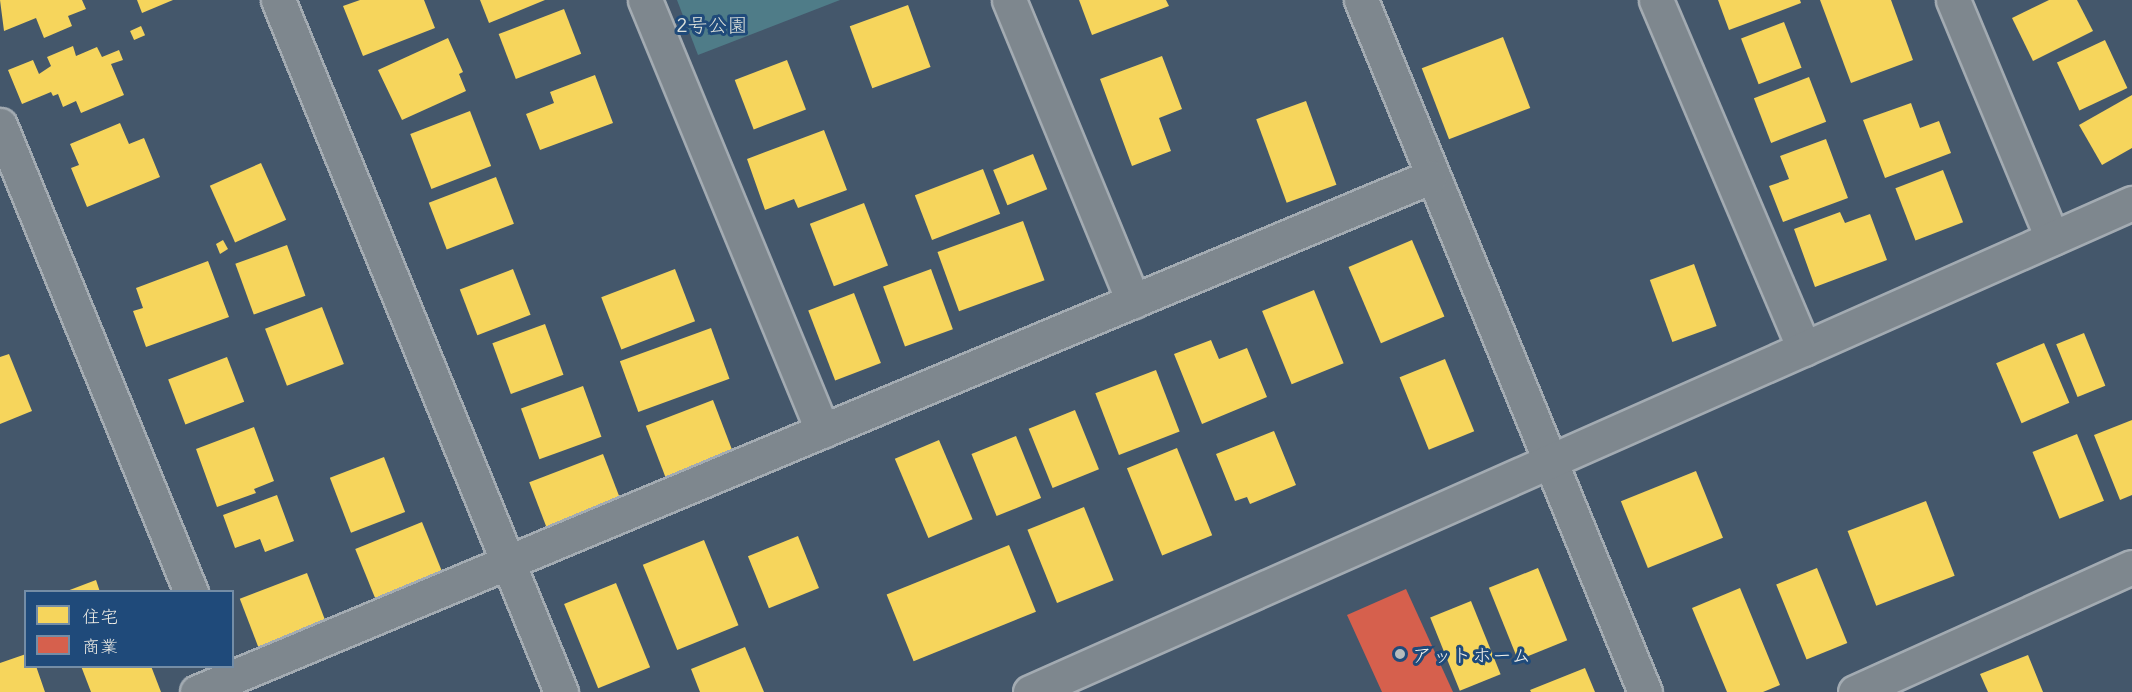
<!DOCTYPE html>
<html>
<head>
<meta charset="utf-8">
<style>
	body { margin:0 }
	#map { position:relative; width:2132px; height:692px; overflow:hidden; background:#44576b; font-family:Delius,"Klee One",sans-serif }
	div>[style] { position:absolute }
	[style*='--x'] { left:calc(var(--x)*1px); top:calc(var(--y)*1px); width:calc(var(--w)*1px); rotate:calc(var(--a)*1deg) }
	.green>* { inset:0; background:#4f7c88 }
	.homes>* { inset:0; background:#f6d55c; transform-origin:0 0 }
	.shops>* { inset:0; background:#d6604d }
	.roads { filter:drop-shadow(2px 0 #a3abb2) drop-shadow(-2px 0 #a3abb2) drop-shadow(0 2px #a3abb2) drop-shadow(0 -2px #a3abb2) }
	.street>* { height:33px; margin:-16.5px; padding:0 16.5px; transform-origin:16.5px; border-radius:16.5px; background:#7e878e }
	.secondary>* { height:33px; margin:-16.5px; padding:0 16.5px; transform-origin:16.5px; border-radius:16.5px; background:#7e878e }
	.dots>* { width:16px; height:16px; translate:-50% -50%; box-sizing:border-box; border:3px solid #1f4a7a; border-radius:50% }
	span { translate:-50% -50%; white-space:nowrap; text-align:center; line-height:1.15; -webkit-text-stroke:6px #1f4a7a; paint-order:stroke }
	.park-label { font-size:20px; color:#dce0da }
	.poi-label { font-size:20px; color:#f4f1e8 }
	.left { translate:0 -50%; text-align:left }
	.legend { position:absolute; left:24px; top:590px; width:210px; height:78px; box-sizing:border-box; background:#1f4a7a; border:2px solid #748da6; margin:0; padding:8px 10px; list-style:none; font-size:18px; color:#f4f1e8 }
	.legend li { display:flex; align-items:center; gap:12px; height:30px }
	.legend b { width:30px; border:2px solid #748da6 }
</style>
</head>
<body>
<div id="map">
	<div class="green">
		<div style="clip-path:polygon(677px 0,840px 0,698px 55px)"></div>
	</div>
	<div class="homes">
		<div style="clip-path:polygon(0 0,82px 0,86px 9px,68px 16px,72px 26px,44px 38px,36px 18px,4px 31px)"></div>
		<div style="clip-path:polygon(137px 0,173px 0,142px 13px)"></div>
		<div style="clip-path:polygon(360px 0,424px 0,435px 28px,363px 56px,343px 6px)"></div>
		<div style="clip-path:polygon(480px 0,545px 0,489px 23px)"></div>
		<div style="clip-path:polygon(1079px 0,1166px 0,1169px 6px,1092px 35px)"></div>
		<div style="clip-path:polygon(1718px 0,1800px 0,1801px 3px,1729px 30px)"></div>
		<div style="clip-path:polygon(1820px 0,1891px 0,1913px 60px,1851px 83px)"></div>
		<div style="clip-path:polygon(2049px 0,2077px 0,2093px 31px,2033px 61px,2012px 18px)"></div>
		<div style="left:908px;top:5px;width:66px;height:62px;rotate:70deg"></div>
		<div style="left:564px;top:9px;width:48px;height:70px;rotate:69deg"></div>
		<div style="left:1784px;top:22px;width:49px;height:46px;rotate:69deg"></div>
		<div style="left:141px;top:26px;width:10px;height:12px;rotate:66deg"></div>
		<div style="left:1503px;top:37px;width:76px;height:87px;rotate:69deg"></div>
		<div style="clip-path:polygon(448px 38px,463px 72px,459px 74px,466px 91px,402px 120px,378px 70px)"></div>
		<div style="left:2105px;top:40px;width:53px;height:53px;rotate:65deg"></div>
		<div style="clip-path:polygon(73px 46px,76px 56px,97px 47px,102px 57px,119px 50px,123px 60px,111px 64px,124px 95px,81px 113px,76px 101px,63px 107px,58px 94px,53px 96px,51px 92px,22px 104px,8px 70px,33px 60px,39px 74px,51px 66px,47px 57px)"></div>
		<div style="clip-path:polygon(1162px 56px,1182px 109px,1159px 118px,1171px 151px,1132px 166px,1100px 79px)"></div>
		<div style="left:787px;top:60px;width:53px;height:56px;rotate:69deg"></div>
		<div style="clip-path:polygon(595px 75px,613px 123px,540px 150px,526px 114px,554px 103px,550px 92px)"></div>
		<div style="left:1809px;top:77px;width:48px;height:59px;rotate:69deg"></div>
		<div style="clip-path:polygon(2132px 95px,2132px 148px,2102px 165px,2079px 125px)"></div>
		<div style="left:1306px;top:101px;width:89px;height:53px;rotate:70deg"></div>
		<div style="clip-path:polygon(1911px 103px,1920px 128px,1939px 121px,1951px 153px,1885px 178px,1863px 120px)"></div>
		<div style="left:470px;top:111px;width:59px;height:64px;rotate:69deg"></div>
		<div style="clip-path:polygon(120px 123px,129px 144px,144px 138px,160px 177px,87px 207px,71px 168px,79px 165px,70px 144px)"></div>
		<div style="clip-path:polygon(824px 130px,847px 190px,798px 208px,794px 199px,765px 210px,747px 159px)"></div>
		<div style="clip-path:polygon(1826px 139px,1848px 198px,1783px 222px,1769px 186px,1789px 179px,1780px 156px)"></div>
		<div style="left:1033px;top:154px;width:38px;height:43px;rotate:68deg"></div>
		<div style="left:261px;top:163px;width:62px;height:56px;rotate:66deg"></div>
		<div style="left:983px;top:169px;width:48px;height:73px;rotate:69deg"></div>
		<div style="left:1943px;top:170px;width:56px;height:51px;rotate:69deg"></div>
		<div style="left:496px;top:177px;width:50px;height:72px;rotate:69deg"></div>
		<div style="left:864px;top:203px;width:67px;height:58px;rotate:69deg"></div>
		<div style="clip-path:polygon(1840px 212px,1845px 223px,1870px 214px,1887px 260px,1815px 287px,1794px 229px)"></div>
		<div style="left:1023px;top:221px;width:63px;height:91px;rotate:70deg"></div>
		<div style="clip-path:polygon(223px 240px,228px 249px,220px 254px,216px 244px)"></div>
		<div style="left:1412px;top:240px;width:83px;height:69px;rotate:67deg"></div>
		<div style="left:287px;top:245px;width:54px;height:55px;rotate:70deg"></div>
		<div style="clip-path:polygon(208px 261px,229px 317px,146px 347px,133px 311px,143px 308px,136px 288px)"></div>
		<div style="left:1694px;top:264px;width:66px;height:47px;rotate:70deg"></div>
		<div style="left:513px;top:269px;width:49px;height:57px;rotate:69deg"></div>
		<div style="left:675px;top:269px;width:56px;height:79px;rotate:69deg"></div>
		<div style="left:931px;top:269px;width:64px;height:51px;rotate:70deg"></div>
		<div style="left:1314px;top:290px;width:79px;height:56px;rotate:68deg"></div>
		<div style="left:854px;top:293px;width:75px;height:49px;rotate:69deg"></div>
		<div style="left:322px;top:307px;width:61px;height:61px;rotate:69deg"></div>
		<div style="left:545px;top:324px;width:54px;height:56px;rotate:70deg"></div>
		<div style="left:711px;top:328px;width:54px;height:97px;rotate:70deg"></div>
		<div style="left:2084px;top:333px;width:57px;height:30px;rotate:68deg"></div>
		<div style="clip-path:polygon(1211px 340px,1219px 359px,1247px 348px,1267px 397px,1202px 424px,1174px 354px)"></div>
		<div style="left:2044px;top:343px;width:65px;height:52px;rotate:67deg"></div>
		<div style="clip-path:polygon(9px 354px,32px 411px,0 424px,0 357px)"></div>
		<div style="left:227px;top:357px;width:48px;height:63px;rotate:69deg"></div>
		<div style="left:1445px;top:359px;width:78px;height:49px;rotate:68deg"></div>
		<div style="left:1156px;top:370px;width:66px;height:65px;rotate:69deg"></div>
		<div style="left:583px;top:386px;width:54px;height:66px;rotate:70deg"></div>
		<div style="left:713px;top:400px;width:58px;height:72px;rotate:69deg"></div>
		<div style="left:1075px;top:410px;width:64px;height:50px;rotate:68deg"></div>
		<div style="clip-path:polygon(2132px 420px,2132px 495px,2120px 500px,2094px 435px)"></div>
		<div style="clip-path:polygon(254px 427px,274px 481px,254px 489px,256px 493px,217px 507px,196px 449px)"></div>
		<div style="clip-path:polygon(1274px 431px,1296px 485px,1250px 504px,1247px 497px,1235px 501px,1216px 454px)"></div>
		<div style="left:2077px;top:434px;width:72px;height:48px;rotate:68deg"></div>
		<div style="left:1016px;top:436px;width:67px;height:48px;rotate:68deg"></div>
		<div style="left:939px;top:440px;width:86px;height:48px;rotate:67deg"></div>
		<div style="left:1177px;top:448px;width:94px;height:54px;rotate:68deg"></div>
		<div style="left:603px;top:454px;width:53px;height:79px;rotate:69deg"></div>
		<div style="left:384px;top:457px;width:59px;height:58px;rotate:69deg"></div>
		<div style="left:1696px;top:471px;width:72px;height:81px;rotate:68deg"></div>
		<div style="clip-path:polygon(277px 495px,294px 541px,265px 552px,260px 539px,235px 548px,223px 515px)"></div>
		<div style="left:1926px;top:501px;width:80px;height:84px;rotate:69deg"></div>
		<div style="left:1084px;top:507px;width:79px;height:61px;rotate:68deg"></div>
		<div style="left:422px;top:522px;width:57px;height:72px;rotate:68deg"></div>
		<div style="left:798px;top:536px;width:56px;height:54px;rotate:68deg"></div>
		<div style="left:704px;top:540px;width:92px;height:66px;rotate:68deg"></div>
		<div style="left:1009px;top:545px;width:72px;height:132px;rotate:68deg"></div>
		<div style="left:1538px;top:568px;width:78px;height:53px;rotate:68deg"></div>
		<div style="left:1817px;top:568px;width:81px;height:44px;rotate:68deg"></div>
		<div style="left:307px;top:573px;width:55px;height:72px;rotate:69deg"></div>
		<div style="clip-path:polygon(96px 580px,100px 592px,67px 592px,67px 591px)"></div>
		<div style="left:616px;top:583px;width:91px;height:56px;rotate:68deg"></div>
		<div style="clip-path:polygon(1740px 588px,1780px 685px,1763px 692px,1727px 692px,1692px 608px)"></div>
		<div style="left:1471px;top:601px;width:79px;height:44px;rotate:68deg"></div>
		<div style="clip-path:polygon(745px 647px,764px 692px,700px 692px,691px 669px)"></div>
		<div style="clip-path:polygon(26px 654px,26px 666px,36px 666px,45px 692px,0 692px,0 663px)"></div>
		<div style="clip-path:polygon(2028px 655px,2043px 692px,1988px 692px,1980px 674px)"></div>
		<div style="clip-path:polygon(81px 666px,151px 666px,161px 692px,91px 692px)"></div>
		<div style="clip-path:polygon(1585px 668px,1595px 692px,1531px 692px,1530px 690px)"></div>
	</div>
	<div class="shops">
		<div style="clip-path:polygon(1406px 589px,1453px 692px,1382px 692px,1347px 615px)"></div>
	</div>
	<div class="roads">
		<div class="street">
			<div style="--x:278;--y:0;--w:748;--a:67.76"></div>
			<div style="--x:645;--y:0;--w:466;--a:67.6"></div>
			<div style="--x:1009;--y:0;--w:326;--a:67.6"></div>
			<div style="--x:1361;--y:0;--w:748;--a:67.69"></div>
			<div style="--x:1656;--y:0;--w:379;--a:67"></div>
			<div style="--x:1953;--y:0;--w:258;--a:67.4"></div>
			<div style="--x:0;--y:125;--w:505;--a:67.76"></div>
			<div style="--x:197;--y:692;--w:1336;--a:-22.67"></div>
			<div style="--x:1855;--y:692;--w:304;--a:-24.3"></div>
		</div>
		<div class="secondary">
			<div style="--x:1030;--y:692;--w:1206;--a:-23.93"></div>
		</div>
	</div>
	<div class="dots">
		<div style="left:1400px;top:654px;background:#b6bbbc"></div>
	</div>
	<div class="park-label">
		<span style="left:712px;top:24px">2号公園</span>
	</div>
	<div class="poi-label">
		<span class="left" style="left:1412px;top:654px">アットホーム</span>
	</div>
	<ul class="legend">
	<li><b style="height:16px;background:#f6d55c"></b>住宅</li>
	<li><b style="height:16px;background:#d6604d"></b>商業</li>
	</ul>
</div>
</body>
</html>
